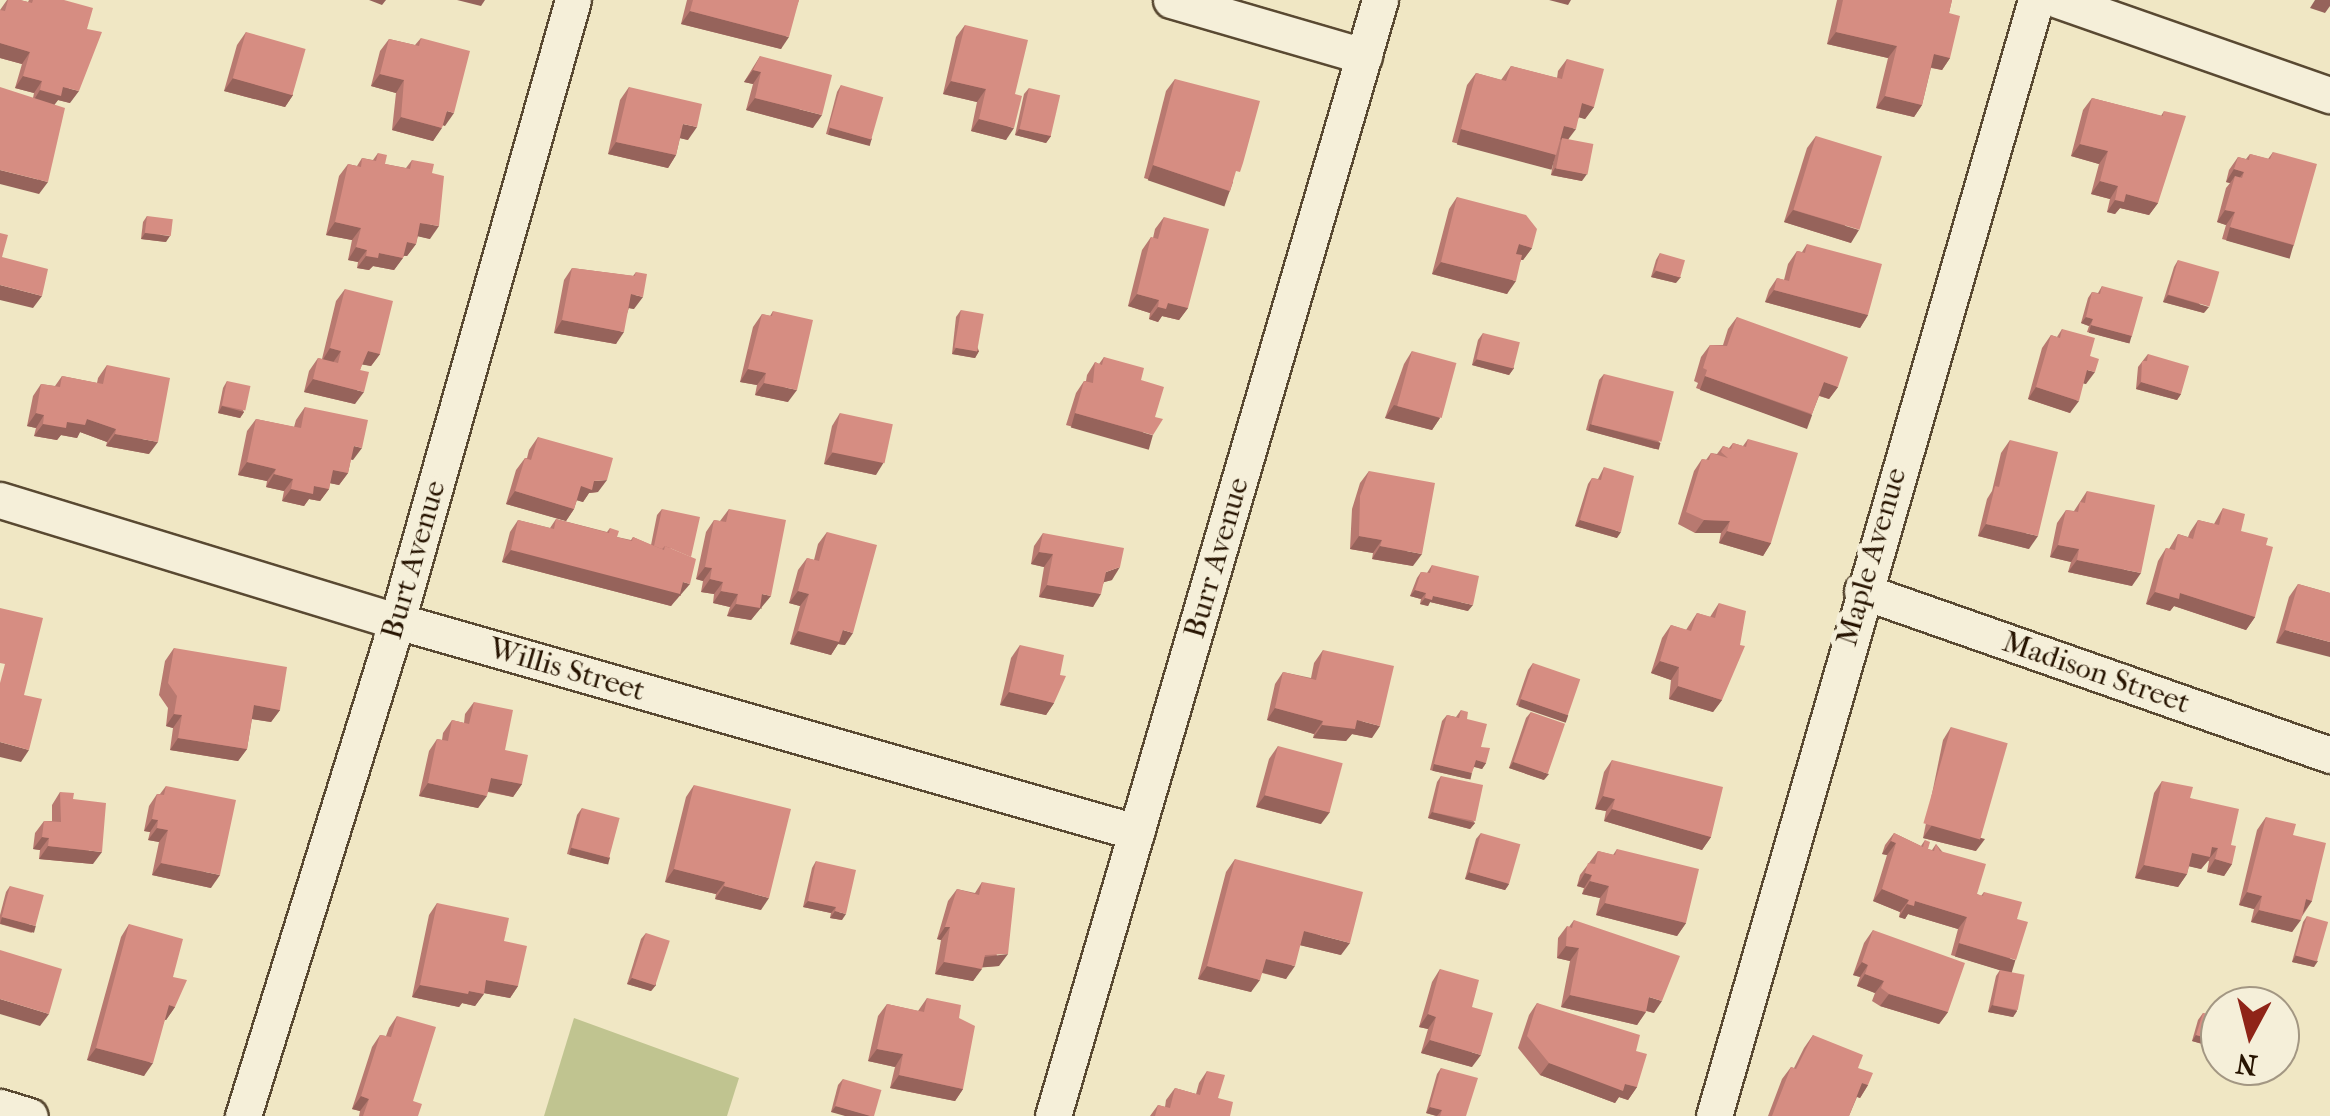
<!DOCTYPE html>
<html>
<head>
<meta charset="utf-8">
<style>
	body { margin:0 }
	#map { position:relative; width:2330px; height:1116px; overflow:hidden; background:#f0e7c4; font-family:"IM FELL French Canon",serif }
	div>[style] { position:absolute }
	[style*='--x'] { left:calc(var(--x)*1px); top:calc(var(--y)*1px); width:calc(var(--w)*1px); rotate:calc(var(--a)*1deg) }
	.green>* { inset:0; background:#c0c490 }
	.roads { filter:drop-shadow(2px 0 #594932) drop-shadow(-2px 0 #594932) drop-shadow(0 2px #594932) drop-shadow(0 -2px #594932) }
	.minor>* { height:35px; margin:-17.5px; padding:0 17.5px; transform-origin:17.5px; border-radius:17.5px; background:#f5efd9 }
	.wall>* { inset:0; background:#b87970 }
	.shaded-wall>* { inset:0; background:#96635b; transform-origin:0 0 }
	.building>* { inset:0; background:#d68d82; transform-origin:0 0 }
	span { translate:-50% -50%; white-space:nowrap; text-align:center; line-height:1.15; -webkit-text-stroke:10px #f5efd9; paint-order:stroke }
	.street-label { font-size:30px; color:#271401 }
	.north { position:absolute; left:2200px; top:986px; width:100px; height:100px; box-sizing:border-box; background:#f5efd9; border:2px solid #a39783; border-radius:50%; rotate:187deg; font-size:28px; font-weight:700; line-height:40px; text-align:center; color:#271401 }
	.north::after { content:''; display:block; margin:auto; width:35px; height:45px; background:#8f2418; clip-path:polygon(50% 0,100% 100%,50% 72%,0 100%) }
</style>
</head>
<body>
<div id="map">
	<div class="green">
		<div style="clip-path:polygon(574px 1018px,739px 1078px,727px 1116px,544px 1116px)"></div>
	</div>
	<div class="roads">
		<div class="minor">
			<div style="--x:1171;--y:0;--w:201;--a:16.2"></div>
			<div style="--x:2058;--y:0;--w:288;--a:19.3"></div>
			<div style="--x:0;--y:500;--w:415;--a:17"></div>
			<div style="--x:397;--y:621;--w:769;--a:15.94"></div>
			<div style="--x:1862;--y:591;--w:496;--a:19.3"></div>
			<div style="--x:0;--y:1107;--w:31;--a:17"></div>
			<div style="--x:243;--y:1116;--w:518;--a:-72.72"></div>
			<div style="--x:397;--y:621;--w:645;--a:-74.18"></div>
			<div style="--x:1053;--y:1116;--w:1163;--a:-73.67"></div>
			<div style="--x:1714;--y:1116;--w:1162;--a:-73.91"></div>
		</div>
	</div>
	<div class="wall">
		<div style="clip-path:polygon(7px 0,20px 0,28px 2px,29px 0,64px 0,70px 103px,58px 100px,54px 105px,39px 194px,33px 98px,34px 93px,15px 88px,22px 64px,0 58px,0 10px)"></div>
		<div style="clip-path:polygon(687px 0,799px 0,781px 49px,681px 24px)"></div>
		<div style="clip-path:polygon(1837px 0,1952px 0,1949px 13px,1950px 58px,1942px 70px,1931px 68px,1922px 105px,1914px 117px,1876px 108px,1888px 58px,1827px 44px)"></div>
		<div style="clip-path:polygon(965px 25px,1015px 94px,1006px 140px,971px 131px,977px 102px,943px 94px,956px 37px)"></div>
		<div style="clip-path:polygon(246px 32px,293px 95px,285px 107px,224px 91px,237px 45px)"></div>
		<div style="clip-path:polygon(421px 38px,445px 126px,443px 125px,433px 141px,392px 130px,396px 93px,371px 86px,380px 51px,389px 39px,415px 45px)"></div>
		<div style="clip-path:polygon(760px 56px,813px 128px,746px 110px,753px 84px,744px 82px)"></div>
		<div style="clip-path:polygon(1567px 59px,1594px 107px,1585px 119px,1579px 117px,1568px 139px,1582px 181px,1551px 175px,1554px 158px,1547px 168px,1452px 142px,1467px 85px,1476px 73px,1501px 80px,1511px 66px,1557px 78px,1558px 71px)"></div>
		<div style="clip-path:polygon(1175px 79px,1233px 182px,1230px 191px,1222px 204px,1144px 178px,1166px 91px)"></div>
		<div style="clip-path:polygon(841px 85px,872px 139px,868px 145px,826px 134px,837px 92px)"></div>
		<div style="clip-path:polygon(629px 87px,688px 140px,680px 138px,676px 155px,668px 168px,608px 154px,620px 100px)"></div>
		<div style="clip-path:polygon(1029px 88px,1051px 136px,1046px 143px,1015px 135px,1024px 94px)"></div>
		<div style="clip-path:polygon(2092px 98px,2161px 116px,2164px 111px,2158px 203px,2149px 215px,2120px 208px,2115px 214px,2107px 212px,2110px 199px,2091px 194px,2099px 164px,2071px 156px,2083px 110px)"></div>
		<div style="clip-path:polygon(1816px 136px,1851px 243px,1784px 222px,1807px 148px)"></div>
		<div style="clip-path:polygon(2273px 152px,2294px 245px,2286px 257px,2222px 239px,2226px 225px,2217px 222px,2226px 188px,2230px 183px,2226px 182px,2229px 170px,2238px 157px,2246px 159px,2250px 154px,2268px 159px)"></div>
		<div style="clip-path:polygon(378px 153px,385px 164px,406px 168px,412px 160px,432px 173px,430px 239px,418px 236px,416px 244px,407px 256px,404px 256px,394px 270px,373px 266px,369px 270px,357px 268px,358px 262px,348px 260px,352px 240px,326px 235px,339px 176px,348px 164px,357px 166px,362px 158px,373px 160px)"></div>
		<div style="clip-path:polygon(1457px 197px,1532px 248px,1523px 260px,1521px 260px,1507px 294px,1432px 274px,1449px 209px)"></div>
		<div style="clip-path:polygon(147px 216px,166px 242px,141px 239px,143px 222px)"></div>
		<div style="clip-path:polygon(1164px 217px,1188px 308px,1179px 320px,1162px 316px,1158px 322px,1149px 319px,1150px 313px,1128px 306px,1142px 250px,1151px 237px,1153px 238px,1155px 229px)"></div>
		<div style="clip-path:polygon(1807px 244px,1868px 315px,1860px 328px,1765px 302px,1769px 290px,1777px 278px,1784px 280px,1788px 264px,1797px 251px,1802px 252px)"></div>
		<div style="clip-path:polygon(1660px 253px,1676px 283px,1651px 277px,1656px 260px)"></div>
		<div style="clip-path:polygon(2178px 260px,2204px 313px,2163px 302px,2174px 267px)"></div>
		<div style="clip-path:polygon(572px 268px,633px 276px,636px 272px,634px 309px,629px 308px,616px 344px,554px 333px,564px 280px)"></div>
		<div style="clip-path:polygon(2102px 286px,2132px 336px,2128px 343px,2087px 332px,2089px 326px,2081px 323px,2088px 298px,2092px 292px,2098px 293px)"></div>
		<div style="clip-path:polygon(345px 289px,380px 354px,371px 366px,362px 364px,360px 370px,355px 404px,304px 392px,309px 371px,318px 358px,322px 359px,336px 301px)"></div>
		<div style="clip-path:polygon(961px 310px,979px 351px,975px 358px,952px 354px,956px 317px)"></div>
		<div style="clip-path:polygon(773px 311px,788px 402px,755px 395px,757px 385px,740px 382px,753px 327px,762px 314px,770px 316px)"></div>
		<div style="clip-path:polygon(1737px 317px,1838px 387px,1829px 399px,1819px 396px,1812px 414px,1803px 427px,1696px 388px,1698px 383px,1694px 381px,1701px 357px,1710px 345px,1723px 345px,1728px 329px)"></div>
		<div style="clip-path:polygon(2062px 329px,2090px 356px,2086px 384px,2083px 383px,2070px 413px,2028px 399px,2042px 348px,2051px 335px,2057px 337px)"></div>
		<div style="clip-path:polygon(1483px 333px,1514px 368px,1509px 375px,1472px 365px,1478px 340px)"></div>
		<div style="clip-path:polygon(1412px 351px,1440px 418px,1432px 430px,1385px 418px,1404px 364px)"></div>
		<div style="clip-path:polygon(2148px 354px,2181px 394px,2177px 400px,2136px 389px,2138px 367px)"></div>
		<div style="clip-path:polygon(1104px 357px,1141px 380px,1144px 447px,1066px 425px,1076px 393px,1084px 381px,1086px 381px,1087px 375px,1095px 362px,1099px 364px)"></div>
		<div style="clip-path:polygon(107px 365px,149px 454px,106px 446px,107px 442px,80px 432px,77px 438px,61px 435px,57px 440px,34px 436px,36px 428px,27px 426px,33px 396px,41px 384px,55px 386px,62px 376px,97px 383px,98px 378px)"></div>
		<div style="clip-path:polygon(1604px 374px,1660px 443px,1655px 449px,1586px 430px,1599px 380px)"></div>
		<div style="clip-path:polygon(227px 381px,244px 412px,240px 418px,218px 413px,223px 388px)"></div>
		<div style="clip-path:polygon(305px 407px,353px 460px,351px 459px,348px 473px,339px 485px,330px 483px,329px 489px,320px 501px,309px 499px,304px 506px,282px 501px,284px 491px,266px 487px,267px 481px,238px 475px,247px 431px,256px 419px,294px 427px,296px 420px)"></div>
		<div style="clip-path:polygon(840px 413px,876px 475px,824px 464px,832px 426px)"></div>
		<div style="clip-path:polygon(538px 437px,598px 492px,589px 493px,583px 502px,577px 500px,574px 509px,566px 521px,506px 504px,516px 470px,525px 458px,527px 458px,529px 450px)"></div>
		<div style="clip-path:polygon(1748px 439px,1771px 543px,1763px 556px,1719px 543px,1721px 533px,1695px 533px,1678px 524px,1694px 471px,1702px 459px,1706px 460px,1711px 453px,1717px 454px,1723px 446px,1729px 448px,1733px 443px,1743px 446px)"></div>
		<div style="clip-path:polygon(2010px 440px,2029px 549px,1978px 536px,1987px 499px,1992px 491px,2001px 453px)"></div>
		<div style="clip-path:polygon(1604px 467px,1617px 538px,1575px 526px,1588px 484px,1592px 478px,1598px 479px)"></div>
		<div style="clip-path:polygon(1369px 471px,1413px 566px,1372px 559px,1373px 553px,1350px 549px,1352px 509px,1360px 483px)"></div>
		<div style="clip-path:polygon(2087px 491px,2132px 586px,2068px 572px,2071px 562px,2050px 557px,2057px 523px,2066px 510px,2074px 511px)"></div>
		<div style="clip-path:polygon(2223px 508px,2241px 531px,2255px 617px,2246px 630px,2174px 606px,2170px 611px,2146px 604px,2158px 561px,2166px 548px,2169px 549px,2178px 534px,2188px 537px,2190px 532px,2198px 520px,2214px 524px)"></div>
		<div style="clip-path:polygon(662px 509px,681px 596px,678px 595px,671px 606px,502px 562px,510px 532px,518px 520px,550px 528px,556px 519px,607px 532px,610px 528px,617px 537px,631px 540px,633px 537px,651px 545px,657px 515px)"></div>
		<div style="clip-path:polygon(729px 509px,762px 609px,760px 608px,751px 620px,727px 616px,730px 607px,713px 603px,714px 594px,701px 592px,703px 581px,696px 579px,706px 532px,714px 520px,720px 521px)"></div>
		<div style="clip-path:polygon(827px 532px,845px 645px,838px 644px,831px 655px,790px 644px,800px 606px,789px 603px,798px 570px,807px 558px,814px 560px,818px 544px)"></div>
		<div style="clip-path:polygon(1043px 533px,1112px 580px,1104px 582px,1093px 607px,1039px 597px,1044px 567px,1031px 564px,1034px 546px)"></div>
		<div style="clip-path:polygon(1432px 565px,1468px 611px,1430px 602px,1428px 606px,1420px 604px,1421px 599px,1410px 596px,1417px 578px,1421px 572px,1427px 573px)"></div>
		<div style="clip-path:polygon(2298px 584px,2330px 593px,2276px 643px,2289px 597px)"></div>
		<div style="clip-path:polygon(1719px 603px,1722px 700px,1713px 712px,1669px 699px,1671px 680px,1651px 673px,1662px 638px,1671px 625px,1686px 630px,1697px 613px,1710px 617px)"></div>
		<div style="clip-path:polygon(1020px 645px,1054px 703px,1046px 715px,1000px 705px,1011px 658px)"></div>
		<div style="clip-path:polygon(174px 648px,280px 710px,271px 722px,252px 719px,247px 749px,238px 761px,170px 750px,173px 728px,166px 726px,168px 708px,159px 695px,165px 661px)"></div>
		<div style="clip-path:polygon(1323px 650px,1372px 738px,1352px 734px,1346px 741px,1313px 738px,1314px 734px,1267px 720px,1275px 684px,1283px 672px,1311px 678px,1314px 663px)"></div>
		<div style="clip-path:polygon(1533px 663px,1568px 715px,1564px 721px,1516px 705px,1528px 670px)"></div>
		<div style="clip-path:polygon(474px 702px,505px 750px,522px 784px,513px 797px,488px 792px,478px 808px,419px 796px,429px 751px,437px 739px,442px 740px,443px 733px,452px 720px,464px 723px,465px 714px)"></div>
		<div style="clip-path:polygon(1461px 710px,1481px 747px,1486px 763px,1482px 769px,1474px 767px,1468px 779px,1430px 770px,1442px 721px,1447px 715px,1456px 717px)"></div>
		<div style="clip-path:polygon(1531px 712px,1544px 780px,1509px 768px,1526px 718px)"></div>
		<div style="clip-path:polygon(1951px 727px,1976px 851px,1923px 838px,1943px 740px)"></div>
		<div style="clip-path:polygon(1278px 746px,1321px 824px,1256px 807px,1269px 759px)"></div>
		<div style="clip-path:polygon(1612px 760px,1711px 837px,1702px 850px,1604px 821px,1606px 811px,1595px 809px,1604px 772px)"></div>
		<div style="clip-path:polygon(1441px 776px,1475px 823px,1470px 829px,1428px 818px,1437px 782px)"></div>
		<div style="clip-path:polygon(2162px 781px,2190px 798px,2231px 845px,2232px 864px,2224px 876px,2207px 872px,2209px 861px,2208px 861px,2201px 869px,2189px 866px,2187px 874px,2178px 887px,2135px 878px,2154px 793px)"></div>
		<div style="clip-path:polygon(694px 785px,761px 910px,715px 899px,716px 894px,665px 882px,686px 797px)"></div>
		<div style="clip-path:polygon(166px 786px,211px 888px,152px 875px,159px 842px,148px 840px,150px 832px,144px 831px,149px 806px,157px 794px,160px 794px)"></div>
		<div style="clip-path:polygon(60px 792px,73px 799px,93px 864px,39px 859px,40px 850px,33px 849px,35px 833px,44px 821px,52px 821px,52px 805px)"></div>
		<div style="clip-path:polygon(582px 808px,610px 858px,606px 864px,567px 854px,577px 815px)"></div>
		<div style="clip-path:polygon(2266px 817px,2293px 835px,2312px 901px,2292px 932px,2251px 922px,2254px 909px,2239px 905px,2257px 830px)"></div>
		<div style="clip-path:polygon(1481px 833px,1509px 884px,1505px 890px,1465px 879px,1476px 839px)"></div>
		<div style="clip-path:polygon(1894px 833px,1921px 846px,1925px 840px,1928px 849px,1932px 850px,1936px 844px,1977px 894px,1981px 896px,1984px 892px,2017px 919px,2008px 972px,2017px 1011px,2013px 1017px,1988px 1012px,1996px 976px,2000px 970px,1951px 955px,1958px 929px,1908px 914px,1905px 919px,1899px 917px,1900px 912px,1873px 901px,1887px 855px,1882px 854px,1885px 845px)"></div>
		<div style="clip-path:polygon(1617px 849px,1686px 923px,1677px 936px,1596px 915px,1600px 898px,1582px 894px,1584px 888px,1577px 886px,1580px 875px,1598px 851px,1613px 855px)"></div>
		<div style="clip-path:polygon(1235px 859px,1341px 955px,1300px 945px,1286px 979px,1262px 973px,1251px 992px,1198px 979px,1226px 872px)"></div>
		<div style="clip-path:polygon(816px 861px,842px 920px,830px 918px,831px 913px,803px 907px,812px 868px)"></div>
		<div style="clip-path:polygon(982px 882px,999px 966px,982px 967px,973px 981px,935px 974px,941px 940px,937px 939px,948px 901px,957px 889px,975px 893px)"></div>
		<div style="clip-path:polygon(10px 886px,32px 933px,0 924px,0 915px,6px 892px)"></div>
		<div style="clip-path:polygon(437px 903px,504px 941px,518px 986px,510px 998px,484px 993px,475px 1006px,462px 1003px,459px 1007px,412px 997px,429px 915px)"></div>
		<div style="clip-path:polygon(2307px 916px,2314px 967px,2292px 962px,2303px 922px)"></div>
		<div style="clip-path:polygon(1574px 920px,1654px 1013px,1646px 1011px,1637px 1025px,1561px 1007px,1570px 961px,1557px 958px,1558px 938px,1567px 926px,1569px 927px)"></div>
		<div style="clip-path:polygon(129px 924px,173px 977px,175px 1007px,166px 1020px,165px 1019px,144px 1076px,87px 1060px,121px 937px)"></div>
		<div style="clip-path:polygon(1873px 930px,1948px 1012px,1939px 1024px,1880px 1006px,1872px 1001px,1875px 993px,1857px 986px,1860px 977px,1853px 975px,1864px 943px)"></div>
		<div style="clip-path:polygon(646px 933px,656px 985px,651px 991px,627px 984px,641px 939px)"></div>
		<div style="clip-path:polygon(1440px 969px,1472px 1007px,1472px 1067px,1421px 1053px,1428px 1029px,1419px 1027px,1432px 982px)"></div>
		<div style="clip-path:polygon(927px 998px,959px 1018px,963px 1089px,955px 1101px,890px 1088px,895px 1067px,868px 1061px,878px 1016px,887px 1004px,918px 1011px)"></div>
		<div style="clip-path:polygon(1537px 1003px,1636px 1051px,1637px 1087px,1628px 1100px,1619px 1097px,1615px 1103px,1540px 1075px,1518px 1048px,1529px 1015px)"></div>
		<div style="clip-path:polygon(2203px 1013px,2220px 1018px,2220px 1049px,2192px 1041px,2198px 1020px)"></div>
		<div style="clip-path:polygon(397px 1016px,413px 1101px,418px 1116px,359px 1116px,360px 1111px,352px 1109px,372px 1047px,380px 1035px,386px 1036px,389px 1028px)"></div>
		<div style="clip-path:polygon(1813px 1035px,1868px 1085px,1860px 1098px,1857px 1097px,1849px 1116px,1768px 1116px,1782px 1079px,1791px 1067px,1794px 1068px,1804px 1048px)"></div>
		<div style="clip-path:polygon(1441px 1068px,1466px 1116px,1436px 1116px,1426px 1113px,1437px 1074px)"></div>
		<div style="clip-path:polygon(1207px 1071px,1218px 1098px,1230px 1116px,1150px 1116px,1158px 1105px,1165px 1107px,1166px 1100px,1175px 1088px,1196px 1094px,1199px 1083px)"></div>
		<div style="clip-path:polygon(843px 1079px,873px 1116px,831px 1112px,838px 1085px)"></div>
	</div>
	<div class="shaded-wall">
		<div style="clip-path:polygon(369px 0,386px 0,382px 5px)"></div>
		<div style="clip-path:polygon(457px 0,485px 0,481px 6px)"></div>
		<div style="clip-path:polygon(1549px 0,1571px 0,1568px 5px)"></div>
		<div style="clip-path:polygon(2315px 0,2330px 0,2330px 6px,2325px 13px,2310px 8px)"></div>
		<div style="clip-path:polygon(690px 11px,789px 37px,781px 49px,681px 24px)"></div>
		<div style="clip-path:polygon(1836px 32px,1897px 46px,1888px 58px,1827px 44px)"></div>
		<div style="clip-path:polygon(0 43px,30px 52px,22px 64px,0 58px)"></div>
		<div style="clip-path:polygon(1934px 54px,1950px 58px,1942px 70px,1925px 66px)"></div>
		<div style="clip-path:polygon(753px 70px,761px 72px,753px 84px,744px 82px)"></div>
		<div style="clip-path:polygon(380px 74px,404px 80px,396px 93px,371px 86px)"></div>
		<div style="clip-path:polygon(23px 76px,42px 81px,34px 93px,15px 88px)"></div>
		<div style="clip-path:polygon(233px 78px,293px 95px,285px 107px,224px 91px)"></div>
		<div style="clip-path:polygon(951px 81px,986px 89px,977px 102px,943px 94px)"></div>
		<div style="clip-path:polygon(63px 87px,79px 91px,70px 103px,58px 100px,52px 108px,32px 103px,40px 90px)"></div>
		<div style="clip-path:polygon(1885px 96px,1922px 105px,1914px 117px,1876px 108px)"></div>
		<div style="clip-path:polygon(755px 98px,822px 115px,813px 128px,746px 110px)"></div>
		<div style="clip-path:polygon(1582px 103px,1594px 107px,1585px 119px,1574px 116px)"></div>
		<div style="clip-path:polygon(447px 111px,454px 113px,445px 126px,438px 123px)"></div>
		<div style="clip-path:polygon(401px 117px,442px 128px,433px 141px,392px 130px)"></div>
		<div style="clip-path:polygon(979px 119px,1014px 128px,1006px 140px,971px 131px)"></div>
		<div style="clip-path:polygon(683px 124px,697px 127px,688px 140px,675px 137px)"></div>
		<div style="clip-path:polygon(1564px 126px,1576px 129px,1567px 141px,1555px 138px)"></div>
		<div style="left:830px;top:128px;width:43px;height:7px;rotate:15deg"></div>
		<div style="clip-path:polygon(1019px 129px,1051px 136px,1046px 143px,1015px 135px)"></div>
		<div style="left:1461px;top:129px;width:98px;height:16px;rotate:15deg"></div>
		<div style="clip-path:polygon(616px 142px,676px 155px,668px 168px,608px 154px)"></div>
		<div style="clip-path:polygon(2080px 144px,2108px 151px,2099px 164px,2071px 156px)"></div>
		<div style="left:1153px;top:165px;width:81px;height:16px;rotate:19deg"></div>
		<div style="clip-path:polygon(1555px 168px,1587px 174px,1582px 181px,1551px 175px)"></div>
		<div style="clip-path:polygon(2234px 169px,2244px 172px,2235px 184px,2235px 176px,2230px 183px,2226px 182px)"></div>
		<div style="clip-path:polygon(0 170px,48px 182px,39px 194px,0 184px)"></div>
		<div style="clip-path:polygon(2100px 181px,2118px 186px,2110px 199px,2091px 194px)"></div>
		<div style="clip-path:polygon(2126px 194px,2158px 203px,2149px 215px,2120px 208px,2115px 214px,2107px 212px,2115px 200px)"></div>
		<div style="clip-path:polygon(1793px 210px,1859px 230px,1851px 243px,1784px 222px)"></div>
		<div style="clip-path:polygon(2225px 210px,2235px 212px,2226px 225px,2217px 222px)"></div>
		<div style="clip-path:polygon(335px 222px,361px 228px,352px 240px,326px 235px)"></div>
		<div style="clip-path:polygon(420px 223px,439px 226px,430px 239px,412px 235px)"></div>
		<div style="left:2230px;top:227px;width:66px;height:14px;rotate:16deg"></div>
		<div style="clip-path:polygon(145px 233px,170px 236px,166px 242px,141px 239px)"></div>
		<div style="clip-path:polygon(407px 242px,416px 244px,407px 256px,398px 255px)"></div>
		<div style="clip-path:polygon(1519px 244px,1532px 248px,1523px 260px,1510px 256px)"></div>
		<div style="clip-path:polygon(356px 247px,367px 250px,358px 262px,348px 260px)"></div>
		<div style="clip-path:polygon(379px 253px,403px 258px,394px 270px,373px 266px,369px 270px,357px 268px,366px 256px)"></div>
		<div style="clip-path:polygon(1441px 262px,1516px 281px,1507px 294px,1432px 274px)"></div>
		<div style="clip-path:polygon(1656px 271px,1681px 277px,1676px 283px,1651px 277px)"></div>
		<div style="clip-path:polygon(0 285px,42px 296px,33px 308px,0 300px)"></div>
		<div style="clip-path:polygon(1774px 290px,1868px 315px,1860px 328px,1765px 302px)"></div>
		<div style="clip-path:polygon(631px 294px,643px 297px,634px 309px,623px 307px)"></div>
		<div style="clip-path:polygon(1137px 294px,1159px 300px,1150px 313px,1128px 306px)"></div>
		<div style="clip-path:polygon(2168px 295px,2209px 307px,2204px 313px,2163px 302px)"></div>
		<div style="clip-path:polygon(1168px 303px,1188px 308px,1179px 320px,1162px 316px,1158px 322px,1149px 319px,1158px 307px)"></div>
		<div style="clip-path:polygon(2086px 317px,2093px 319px,2089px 326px,2081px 323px)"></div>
		<div style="clip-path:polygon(562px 320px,624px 332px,616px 344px,554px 333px)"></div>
		<div style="left:2091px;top:325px;width:42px;height:8px;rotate:15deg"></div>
		<div style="clip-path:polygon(330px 348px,341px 351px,332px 364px,322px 361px)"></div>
		<div style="clip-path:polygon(956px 348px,979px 351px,975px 358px,952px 354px)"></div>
		<div style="clip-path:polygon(368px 351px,380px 354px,371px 366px,359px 364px)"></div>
		<div style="clip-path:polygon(1477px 359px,1514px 368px,1509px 375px,1472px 365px)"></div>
		<div style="clip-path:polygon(748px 369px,766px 373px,757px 385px,740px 382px)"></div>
		<div style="clip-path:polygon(2087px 370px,2095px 372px,2086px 384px,2078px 382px)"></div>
		<div style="left:1705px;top:376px;width:114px;height:15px;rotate:20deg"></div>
		<div style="clip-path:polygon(313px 379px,364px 392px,355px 404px,304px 392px)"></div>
		<div style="clip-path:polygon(1824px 382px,1838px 387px,1829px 399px,1815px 394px)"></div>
		<div style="clip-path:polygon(2141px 382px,2181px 394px,2177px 400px,2136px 389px)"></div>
		<div style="clip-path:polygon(764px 383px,797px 390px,788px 402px,755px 395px)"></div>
		<div style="clip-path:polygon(2036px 387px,2079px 401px,2070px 413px,2028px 399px)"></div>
		<div style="clip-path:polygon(1394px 405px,1440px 418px,1432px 430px,1385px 418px)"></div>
		<div style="clip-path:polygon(222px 406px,244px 412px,240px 418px,218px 413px)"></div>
		<div style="clip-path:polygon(36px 413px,44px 415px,36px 428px,27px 426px)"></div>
		<div style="left:1075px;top:413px;width:81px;height:15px;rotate:16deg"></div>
		<div style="clip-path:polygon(87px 419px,116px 429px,107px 442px,80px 432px,77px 438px,61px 435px,57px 440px,34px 436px,43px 424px)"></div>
		<div style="left:1590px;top:424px;width:73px;height:7px;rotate:15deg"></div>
		<div style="clip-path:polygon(115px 434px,158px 442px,149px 454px,106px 446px)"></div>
		<div style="clip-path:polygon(354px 446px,362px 448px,353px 460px,345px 458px)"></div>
		<div style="clip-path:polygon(833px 452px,884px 462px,876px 475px,824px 464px)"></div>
		<div style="clip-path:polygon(247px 462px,276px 469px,267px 481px,238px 475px)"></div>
		<div style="clip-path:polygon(333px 470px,348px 473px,339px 485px,324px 482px)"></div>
		<div style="clip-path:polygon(274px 474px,293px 479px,284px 491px,266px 487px)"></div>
		<div style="clip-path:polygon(607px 480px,598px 492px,589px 493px,583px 502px,572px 499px,581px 486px,594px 481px)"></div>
		<div style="clip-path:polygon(314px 486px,329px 489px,320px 501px,309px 499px,304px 506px,282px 501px,291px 489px)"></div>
		<div style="clip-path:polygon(515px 491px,574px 509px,566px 521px,506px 504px)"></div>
		<div style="clip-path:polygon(1580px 520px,1621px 532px,1617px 538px,1575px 526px)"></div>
		<div style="clip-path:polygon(1704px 520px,1730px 521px,1721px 533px,1695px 533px)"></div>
		<div style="clip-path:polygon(1986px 524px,2038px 536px,2029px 549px,1978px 536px)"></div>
		<div style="clip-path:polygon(1727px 531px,1771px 543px,1763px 556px,1719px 543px)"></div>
		<div style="clip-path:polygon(1359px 536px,1382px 540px,1373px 553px,1350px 549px)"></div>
		<div style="clip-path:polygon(2058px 545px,2079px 549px,2071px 562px,2050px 557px)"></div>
		<div style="clip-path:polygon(1380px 546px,1422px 554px,1413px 566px,1372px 559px)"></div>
		<div style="clip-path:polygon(511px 550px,683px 582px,690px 584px,671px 606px,502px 562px)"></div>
		<div style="clip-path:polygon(1039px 552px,1053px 554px,1044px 567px,1031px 564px)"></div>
		<div style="clip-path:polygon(2077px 560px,2141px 573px,2132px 586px,2068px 572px)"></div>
		<div style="clip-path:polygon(705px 567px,712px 568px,703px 581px,696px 579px)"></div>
		<div style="clip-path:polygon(1120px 567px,1112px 580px,1097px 584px,1106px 572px)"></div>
		<div style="clip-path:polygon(710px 579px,723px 582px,714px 594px,701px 592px)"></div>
		<div style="clip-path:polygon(1047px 585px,1101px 594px,1093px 607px,1039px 597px)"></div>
		<div style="clip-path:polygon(1415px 590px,1426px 593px,1421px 599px,1410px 596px)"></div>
		<div style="clip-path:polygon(721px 591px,738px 594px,730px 607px,713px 603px)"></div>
		<div style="clip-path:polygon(798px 591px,809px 594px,800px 606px,789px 603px)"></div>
		<div style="clip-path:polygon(2155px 592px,2180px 593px,2255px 617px,2246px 630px,2174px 606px,2170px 611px,2146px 604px)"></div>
		<div style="clip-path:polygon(762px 594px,771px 596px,751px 620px,727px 616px,736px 604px)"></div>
		<div style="clip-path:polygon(1433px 596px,1473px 605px,1468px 611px,1430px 602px,1428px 606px,1420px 604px,1425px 598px)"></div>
		<div style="clip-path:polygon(843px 630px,853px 633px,845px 645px,838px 644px,831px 655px,790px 644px,798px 631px)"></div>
		<div style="clip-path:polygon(2285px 630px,2330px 642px,2330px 657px,2276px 643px)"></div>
		<div style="clip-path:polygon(1660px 661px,1679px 667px,1671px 680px,1651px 673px)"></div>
		<div style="clip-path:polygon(1678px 686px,1722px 700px,1713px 712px,1669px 699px)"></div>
		<div style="clip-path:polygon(1009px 692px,1054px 703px,1046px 715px,1000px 705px)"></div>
		<div style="left:1521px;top:699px;width:50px;height:8px;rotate:19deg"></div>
		<div style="clip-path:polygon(254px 705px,280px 710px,271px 722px,245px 718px)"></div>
		<div style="clip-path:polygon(1275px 708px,1323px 721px,1314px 734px,1267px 720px)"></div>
		<div style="clip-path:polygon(174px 714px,182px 715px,173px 728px,166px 726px)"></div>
		<div style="clip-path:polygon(1357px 720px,1380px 726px,1372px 738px,1352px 734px,1346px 741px,1313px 738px,1322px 725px)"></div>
		<div style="clip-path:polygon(178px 738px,247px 749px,238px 761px,170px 750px)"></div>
		<div style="clip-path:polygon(0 742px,29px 750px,21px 762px,0 757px)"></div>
		<div style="clip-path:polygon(1476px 760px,1486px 763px,1482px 769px,1472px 766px)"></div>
		<div style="clip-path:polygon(1513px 762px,1549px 774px,1544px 780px,1509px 768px)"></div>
		<div style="left:1434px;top:764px;width:39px;height:7px;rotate:13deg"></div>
		<div style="clip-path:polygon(491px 778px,522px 784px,513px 797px,483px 790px)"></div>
		<div style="clip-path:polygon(428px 783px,487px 796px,478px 808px,419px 796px)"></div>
		<div style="clip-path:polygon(1265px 795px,1330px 812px,1321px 824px,1256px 807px)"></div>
		<div style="clip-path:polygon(1603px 796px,1615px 799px,1606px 811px,1595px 809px)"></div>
		<div style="clip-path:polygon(1612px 809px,1711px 837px,1702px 850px,1604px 821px)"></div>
		<div style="clip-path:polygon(1432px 812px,1475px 823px,1470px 829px,1428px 818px)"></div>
		<div style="clip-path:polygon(152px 819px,158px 820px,150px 832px,144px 831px)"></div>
		<div style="clip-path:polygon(1932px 825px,1985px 839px,1976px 851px,1923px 838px)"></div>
		<div style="clip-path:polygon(157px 828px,168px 830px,159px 842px,148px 840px)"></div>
		<div style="clip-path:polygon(42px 837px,49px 838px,40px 850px,33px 849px)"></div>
		<div style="clip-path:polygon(1891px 841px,1896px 843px,1887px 855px,1882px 854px)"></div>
		<div style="clip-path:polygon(48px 846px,102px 852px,93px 864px,39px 859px)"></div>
		<div style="clip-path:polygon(2212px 847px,2218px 848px,2201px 869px,2183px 865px,2192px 853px)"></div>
		<div style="left:571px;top:848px;width:40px;height:7px;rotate:14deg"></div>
		<div style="clip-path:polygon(2215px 859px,2232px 864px,2224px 876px,2207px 872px)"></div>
		<div style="clip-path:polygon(161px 863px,220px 875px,211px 888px,152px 875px)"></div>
		<div style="clip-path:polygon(2144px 865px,2187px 874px,2178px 887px,2135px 878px)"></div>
		<div style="clip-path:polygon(674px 869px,725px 882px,716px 894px,665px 882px)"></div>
		<div style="clip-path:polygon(1469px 872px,1509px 884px,1505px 890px,1465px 879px)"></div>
		<div style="clip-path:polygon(1585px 873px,1592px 875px,1584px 888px,1577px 886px)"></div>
		<div style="clip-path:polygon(1590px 881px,1609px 886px,1600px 898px,1582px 894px)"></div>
		<div style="clip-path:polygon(724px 886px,769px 898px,761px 910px,715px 899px)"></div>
		<div style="clip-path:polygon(1882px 889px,1909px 900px,1900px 912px,1873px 901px)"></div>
		<div style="clip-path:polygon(2247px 892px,2262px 896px,2254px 909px,2239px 905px)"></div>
		<div style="clip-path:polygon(2306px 899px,2312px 901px,2303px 913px)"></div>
		<div style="clip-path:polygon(808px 901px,836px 907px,831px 913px,803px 907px)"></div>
		<div style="clip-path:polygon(1915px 901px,1967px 917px,1958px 929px,1908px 914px,1905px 919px,1899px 917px,1907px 904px)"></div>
		<div style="clip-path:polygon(1605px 903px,1686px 923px,1677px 936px,1596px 915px)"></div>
		<div style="clip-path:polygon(2259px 910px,2301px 920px,2292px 932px,2251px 922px)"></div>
		<div style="clip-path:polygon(835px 911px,846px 914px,842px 920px,830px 918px)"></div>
		<div style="left:2px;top:917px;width:35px;height:7px;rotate:15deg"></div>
		<div style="clip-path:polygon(945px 927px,950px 927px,941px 940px,937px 939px)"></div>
		<div style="clip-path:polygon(1304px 931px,1350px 943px,1341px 955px,1295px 944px)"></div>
		<div style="left:1959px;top:943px;width:59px;height:14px;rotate:17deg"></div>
		<div style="clip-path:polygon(1566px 946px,1579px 948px,1570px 961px,1557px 958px)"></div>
		<div style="clip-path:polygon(1008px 954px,999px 966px,976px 968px,982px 969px,973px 981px,935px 974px,944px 962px)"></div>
		<div style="clip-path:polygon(2296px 955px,2318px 961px,2314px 967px,2292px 962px)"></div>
		<div style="clip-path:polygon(1266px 959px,1295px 966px,1286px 979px,1257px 971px)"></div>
		<div style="clip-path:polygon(1862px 962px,1868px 965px,1860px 977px,1853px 975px)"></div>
		<div style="clip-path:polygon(1207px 966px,1260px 980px,1251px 992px,1198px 979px)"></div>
		<div style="clip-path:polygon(1865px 974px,1884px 981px,1875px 993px,1857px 986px)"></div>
		<div style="clip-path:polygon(632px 978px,656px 985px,651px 991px,627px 984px)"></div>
		<div style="clip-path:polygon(486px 980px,518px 986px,510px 998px,478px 992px)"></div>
		<div style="clip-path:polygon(420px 985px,469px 991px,484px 994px,475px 1006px,462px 1003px,459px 1007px,412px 997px)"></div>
		<div style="clip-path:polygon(1889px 994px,1948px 1012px,1939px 1024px,1880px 1006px)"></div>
		<div style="clip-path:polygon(1570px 995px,1646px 1012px,1637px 1025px,1561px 1007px)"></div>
		<div style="clip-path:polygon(1649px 997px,1662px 1001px,1654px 1013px,1641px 1009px)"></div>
		<div style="clip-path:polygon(0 999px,49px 1014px,40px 1026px,0 1014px)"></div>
		<div style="clip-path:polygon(169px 1005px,175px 1007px,166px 1020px,160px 1018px)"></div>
		<div style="clip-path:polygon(1992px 1005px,2017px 1011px,2013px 1017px,1988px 1012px)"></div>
		<div style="clip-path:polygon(1428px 1014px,1436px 1017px,1428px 1029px,1419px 1027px)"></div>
		<div style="clip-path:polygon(2196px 1035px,2220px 1042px,2220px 1049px,2192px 1041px)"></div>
		<div style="clip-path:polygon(1430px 1040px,1481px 1055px,1472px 1067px,1421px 1053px)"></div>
		<div style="clip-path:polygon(96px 1048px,153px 1063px,144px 1076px,87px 1060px)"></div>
		<div style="clip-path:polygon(877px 1049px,903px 1054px,895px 1067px,868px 1061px)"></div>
		<div style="clip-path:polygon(1549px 1063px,1625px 1084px,1637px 1087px,1628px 1100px,1619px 1097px,1615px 1103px,1540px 1075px)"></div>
		<div style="clip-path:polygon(899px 1075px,963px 1089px,955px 1101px,890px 1088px)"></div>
		<div style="clip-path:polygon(1862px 1083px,1868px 1085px,1860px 1098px,1853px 1095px)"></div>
		<div style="clip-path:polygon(361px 1096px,369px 1099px,360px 1111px,352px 1109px)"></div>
		<div style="clip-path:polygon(836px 1106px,872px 1116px,845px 1116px,831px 1112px)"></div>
		<div style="clip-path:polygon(1430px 1107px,1442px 1110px,1437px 1116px,1426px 1113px)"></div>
	</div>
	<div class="building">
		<div style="clip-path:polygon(8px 0,20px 0,32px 3px,33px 0,64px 0,93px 8px,87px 29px,102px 32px,79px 91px,63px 87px,61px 96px,40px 90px,42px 81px,23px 76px,30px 52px,0 43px,0 10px,5px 11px)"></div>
		<div style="clip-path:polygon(693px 0,799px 0,789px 37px,690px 11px)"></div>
		<div style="clip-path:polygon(1843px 0,1952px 0,1949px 13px,1960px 16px,1950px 58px,1934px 54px,1922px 105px,1885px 96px,1897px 46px,1836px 32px)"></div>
		<div style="clip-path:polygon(965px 25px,1028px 40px,1015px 94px,1022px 96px,1014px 128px,979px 119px,986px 89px,951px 81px)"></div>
		<div style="left:246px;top:32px;width:62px;height:48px;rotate:16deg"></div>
		<div style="clip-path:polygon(421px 38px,470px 51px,454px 113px,447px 111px,442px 128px,401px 117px,404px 80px,380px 74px,389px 39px,419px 46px)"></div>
		<div style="clip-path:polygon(760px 56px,832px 75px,822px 115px,755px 98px,761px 72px,753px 70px)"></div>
		<div style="clip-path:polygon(1567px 59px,1604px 69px,1594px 107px,1582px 103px,1576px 129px,1564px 126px,1556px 155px,1461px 129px,1476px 73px,1506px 81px,1511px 66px,1562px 79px)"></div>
		<div style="clip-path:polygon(1175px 79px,1260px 101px,1243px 163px,1240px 172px,1236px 171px,1230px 191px,1153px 165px)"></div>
		<div style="left:841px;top:85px;width:44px;height:44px;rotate:16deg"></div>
		<div style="clip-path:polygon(0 87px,65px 108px,48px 182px,0 170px)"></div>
		<div style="clip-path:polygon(629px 87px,702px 104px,697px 127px,683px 124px,676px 155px,616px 142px)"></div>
		<div style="left:1029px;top:88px;width:32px;height:42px;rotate:13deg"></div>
		<div style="clip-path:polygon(2092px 98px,2163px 116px,2164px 111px,2186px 116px,2158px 203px,2126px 194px,2124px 202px,2115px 200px,2118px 186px,2100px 181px,2108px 151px,2080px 144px)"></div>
		<div style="left:1816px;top:136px;width:69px;height:77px;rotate:17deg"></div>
		<div style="left:1562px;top:138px;width:32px;height:31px;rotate:11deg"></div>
		<div style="clip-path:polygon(2273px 152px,2317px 164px,2294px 245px,2230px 227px,2235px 212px,2225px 210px,2235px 176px,2242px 178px,2244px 172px,2234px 169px,2238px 157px,2249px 160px,2250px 154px,2270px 159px)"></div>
		<div style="clip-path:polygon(378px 153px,387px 155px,385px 164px,410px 169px,412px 160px,434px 164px,432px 173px,444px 176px,439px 226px,420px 223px,416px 244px,407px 242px,403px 258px,379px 253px,378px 258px,366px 256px,367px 250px,356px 247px,361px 228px,335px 222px,348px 164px,361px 167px,362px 158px,376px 161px)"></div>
		<div style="clip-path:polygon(1457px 197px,1526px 215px,1537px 229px,1532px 248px,1519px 244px,1516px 254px,1522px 255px,1516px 281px,1441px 262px)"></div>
		<div style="left:147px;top:216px;width:26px;height:17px;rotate:7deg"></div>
		<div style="clip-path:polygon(1164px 217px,1209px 229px,1188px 308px,1168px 303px,1166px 309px,1158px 307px,1159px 300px,1137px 294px,1151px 237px,1158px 239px)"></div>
		<div style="clip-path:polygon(0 233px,8px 235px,2px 257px,48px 269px,42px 296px,0 285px)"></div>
		<div style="clip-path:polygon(1807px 244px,1882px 264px,1868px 315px,1774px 290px,1777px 278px,1789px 281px,1797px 251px,1805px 253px)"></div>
		<div style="left:1660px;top:253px;width:26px;height:18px;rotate:16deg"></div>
		<div style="left:2178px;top:260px;width:43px;height:36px;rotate:16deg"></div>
		<div style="clip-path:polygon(572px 268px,635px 276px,636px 272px,647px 274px,643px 297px,631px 294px,624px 332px,562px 320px)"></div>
		<div style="clip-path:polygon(2102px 286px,2143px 297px,2132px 336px,2091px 325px,2093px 319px,2086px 317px,2092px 292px,2100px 294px)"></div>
		<div style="clip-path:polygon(345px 289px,393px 301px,380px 354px,368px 351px,360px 370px,369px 372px,364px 392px,313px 379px,318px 358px,338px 363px,341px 351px,330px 348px)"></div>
		<div style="left:961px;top:310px;width:23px;height:38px;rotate:10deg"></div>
		<div style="clip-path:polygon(773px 311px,813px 320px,797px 390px,764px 383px,766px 373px,748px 369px,762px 314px,772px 316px)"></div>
		<div style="clip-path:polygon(1737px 317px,1848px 357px,1838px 387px,1824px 382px,1812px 414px,1705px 376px,1707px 370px,1703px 368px,1710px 345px,1727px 346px)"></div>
		<div style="clip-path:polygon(2062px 329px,2095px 338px,2090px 356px,2099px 359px,2095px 372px,2087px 370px,2079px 401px,2036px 387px,2051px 335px,2060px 338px)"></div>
		<div style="left:1483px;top:333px;width:38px;height:27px;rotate:14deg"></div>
		<div style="left:1412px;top:351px;width:46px;height:57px;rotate:15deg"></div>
		<div style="clip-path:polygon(2148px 354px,2189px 366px,2181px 394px,2141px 382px,2142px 361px,2147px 361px)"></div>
		<div style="clip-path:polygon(1104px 357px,1144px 368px,1141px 380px,1164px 387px,1155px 417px,1163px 419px,1153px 435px,1075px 413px,1084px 381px,1093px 383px,1095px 362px,1102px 365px)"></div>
		<div style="clip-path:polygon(107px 365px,170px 378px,158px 442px,115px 434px,116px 429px,87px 419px,85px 425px,67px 422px,66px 428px,43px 424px,44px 415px,36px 413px,41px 384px,60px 387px,62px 376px,103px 384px)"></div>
		<div style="left:1604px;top:374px;width:72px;height:52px;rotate:14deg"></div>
		<div style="left:227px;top:381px;width:24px;height:25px;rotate:12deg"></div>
		<div style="clip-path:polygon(305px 407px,368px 420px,362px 448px,354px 446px,348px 473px,333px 470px,329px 489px,314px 486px,313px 494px,291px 489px,293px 479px,274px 474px,276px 469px,247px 462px,256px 419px,301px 428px)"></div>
		<div style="left:840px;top:413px;width:54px;height:40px;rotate:12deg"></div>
		<div style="clip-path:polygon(538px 437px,613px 458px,607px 480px,594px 481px,592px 490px,581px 486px,574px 509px,515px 491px,525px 458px,531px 460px)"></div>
		<div style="clip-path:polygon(1748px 439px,1798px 453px,1771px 543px,1727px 531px,1730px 521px,1704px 520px,1686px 512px,1702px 459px,1709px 460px,1711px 453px,1728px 458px,1721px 452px,1723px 446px,1731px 449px,1733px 443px,1746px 447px)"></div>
		<div style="clip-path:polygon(2010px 440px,2058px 452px,2038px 536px,1986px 524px,1995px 486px,1999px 487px)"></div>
		<div style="clip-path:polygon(1604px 467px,1634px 476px,1621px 532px,1580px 520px,1592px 478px,1601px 480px)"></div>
		<div style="clip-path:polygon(1369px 471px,1435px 483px,1422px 554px,1380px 546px,1382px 540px,1359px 536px,1360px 496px)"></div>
		<div style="clip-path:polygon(2087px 491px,2155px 505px,2141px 573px,2077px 560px,2079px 549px,2058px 545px,2066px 510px,2078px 512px,2080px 502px,2085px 503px)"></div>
		<div style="clip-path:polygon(2223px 508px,2245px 514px,2241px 531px,2268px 538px,2266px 545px,2273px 547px,2255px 617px,2180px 593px,2179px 599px,2155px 592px,2166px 548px,2175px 550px,2178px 534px,2193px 539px,2198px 520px,2219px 525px)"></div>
		<div style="clip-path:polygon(662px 509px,700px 517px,691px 557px,665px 546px,662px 549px,654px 546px)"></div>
		<div style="clip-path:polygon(729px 509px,786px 520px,771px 596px,762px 594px,760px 608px,736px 604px,738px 594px,721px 591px,723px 582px,710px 579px,712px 568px,705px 567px,714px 520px,726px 522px)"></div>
		<div style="clip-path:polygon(556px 519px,609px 533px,610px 528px,619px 531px,617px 537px,632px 541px,633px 537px,664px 550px,665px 546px,696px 559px,690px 584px,683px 582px,680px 594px,511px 550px,518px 520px,554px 529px)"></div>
		<div style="clip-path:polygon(827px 532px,877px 545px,853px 633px,843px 630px,839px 642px,798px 631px,809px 594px,798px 591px,807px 558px,819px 561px)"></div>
		<div style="clip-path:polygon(1043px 533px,1124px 548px,1120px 567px,1106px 572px,1101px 594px,1047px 585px,1053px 554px,1039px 552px)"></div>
		<div style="clip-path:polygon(1432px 565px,1479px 576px,1473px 605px,1433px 596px,1432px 600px,1425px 598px,1426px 593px,1415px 590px,1421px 572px,1430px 573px)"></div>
		<div style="clip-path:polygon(2298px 584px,2330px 593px,2330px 642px,2285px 630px)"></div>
		<div style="clip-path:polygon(1719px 603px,1746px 611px,1740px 645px,1745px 646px,1722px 700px,1678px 686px,1679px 667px,1660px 661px,1671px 625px,1691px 631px,1697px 613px,1715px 618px)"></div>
		<div style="clip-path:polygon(0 608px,43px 618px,24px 695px,42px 699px,29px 750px,0 742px,0 683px,5px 664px,0 663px)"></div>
		<div style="clip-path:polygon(1020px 645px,1064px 655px,1060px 675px,1066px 676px,1054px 703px,1009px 692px)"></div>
		<div style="clip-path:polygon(174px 648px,287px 667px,280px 710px,254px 705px,247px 749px,178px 738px,182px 715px,174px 714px,177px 696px,168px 683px)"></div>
		<div style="clip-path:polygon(1323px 650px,1394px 666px,1380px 726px,1357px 720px,1355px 729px,1322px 725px,1323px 721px,1275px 708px,1283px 672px,1316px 680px)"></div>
		<div style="left:1533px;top:663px;width:50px;height:38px;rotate:19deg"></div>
		<div style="clip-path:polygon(474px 702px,513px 710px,505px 750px,528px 755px,522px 784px,491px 778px,487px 796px,428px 783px,437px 739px,448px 741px,452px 720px,469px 724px)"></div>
		<div style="clip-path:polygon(1461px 710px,1468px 712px,1467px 719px,1487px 724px,1481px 747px,1490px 748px,1486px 763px,1476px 760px,1472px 773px,1434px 764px,1447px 715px,1459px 718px)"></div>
		<div style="left:1531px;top:712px;width:36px;height:53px;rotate:19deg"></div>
		<div style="left:1951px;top:727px;width:59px;height:100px;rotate:16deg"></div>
		<div style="left:1278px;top:746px;width:67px;height:51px;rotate:15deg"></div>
		<div style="clip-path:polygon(1612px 760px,1723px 787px,1711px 837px,1612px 809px,1615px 799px,1603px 796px)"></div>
		<div style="left:1441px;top:776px;width:43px;height:37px;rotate:12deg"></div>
		<div style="clip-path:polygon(2162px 781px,2193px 787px,2190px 798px,2239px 809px,2231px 845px,2236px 846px,2232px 864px,2215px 859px,2218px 848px,2212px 847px,2210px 857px,2192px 853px,2187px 874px,2144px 865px)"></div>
		<div style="clip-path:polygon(694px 785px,791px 809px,769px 898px,724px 886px,725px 882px,674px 869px)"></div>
		<div style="clip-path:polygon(166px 786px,236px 800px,220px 875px,161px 863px,168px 830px,157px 828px,158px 820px,152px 819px,157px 794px,164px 795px)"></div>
		<div style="clip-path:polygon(60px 792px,74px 793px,73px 799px,106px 803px,102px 852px,48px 846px,49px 838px,42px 837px,44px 821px,61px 822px)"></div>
		<div style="left:582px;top:808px;width:39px;height:41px;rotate:15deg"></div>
		<div style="clip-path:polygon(2266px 817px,2296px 824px,2293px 835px,2326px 843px,2312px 901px,2306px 899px,2301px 920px,2259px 910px,2262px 896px,2247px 892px)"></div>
		<div style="left:1481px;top:833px;width:41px;height:41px;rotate:16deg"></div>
		<div style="clip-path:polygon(1894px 833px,1923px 847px,1925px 840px,1930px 842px,1928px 849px,1934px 851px,1936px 844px,1940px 851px,1986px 864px,1977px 894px,1983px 896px,1984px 892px,2022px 902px,2017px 919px,2028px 922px,2016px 960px,1959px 943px,1967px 917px,1915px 901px,1914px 906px,1907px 904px,1909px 900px,1882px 889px,1896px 843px,1891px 841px)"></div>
		<div style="clip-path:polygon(1617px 849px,1699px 869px,1686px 923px,1605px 903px,1609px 886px,1590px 881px,1592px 875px,1585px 873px,1588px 863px,1595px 864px,1598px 851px,1615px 855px)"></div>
		<div style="clip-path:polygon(1235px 859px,1363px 892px,1350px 943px,1304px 931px,1295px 966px,1266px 959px,1260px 980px,1207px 966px)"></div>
		<div style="clip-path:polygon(816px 861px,856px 870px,846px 914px,835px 911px,836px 907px,808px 901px)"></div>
		<div style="clip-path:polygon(982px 882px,1015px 888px,1008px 954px,985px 955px,982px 969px,944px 962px,950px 927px,945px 927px,957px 889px,979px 895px)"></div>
		<div style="left:10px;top:886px;width:35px;height:32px;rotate:15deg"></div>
		<div style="clip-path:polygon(437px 903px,509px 918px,504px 941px,527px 946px,518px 986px,486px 980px,484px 994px,469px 991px,468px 994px,420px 985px)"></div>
		<div style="left:2307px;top:916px;width:22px;height:41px;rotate:16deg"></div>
		<div style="clip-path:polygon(1574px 920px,1680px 956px,1662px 1001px,1649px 997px,1646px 1012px,1570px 995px,1579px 948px,1566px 946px,1567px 926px,1572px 928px)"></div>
		<div style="clip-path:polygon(129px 924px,183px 939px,173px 977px,187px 980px,175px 1007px,169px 1005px,153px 1063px,96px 1048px)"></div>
		<div style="clip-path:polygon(1873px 930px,1965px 963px,1948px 1012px,1889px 994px,1881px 988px,1884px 981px,1865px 974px,1868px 965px,1862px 962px)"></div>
		<div style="left:646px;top:933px;width:25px;height:47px;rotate:18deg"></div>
		<div style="clip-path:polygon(0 950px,62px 969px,49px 1014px,0 999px)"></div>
		<div style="clip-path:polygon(1440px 969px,1479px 980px,1472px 1007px,1493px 1013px,1481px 1055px,1430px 1040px,1436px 1017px,1428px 1014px)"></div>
		<div style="left:2000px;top:970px;width:25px;height:36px;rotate:11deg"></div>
		<div style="clip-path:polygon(927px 998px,961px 1005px,959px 1018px,975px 1026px,963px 1089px,899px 1075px,903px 1054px,877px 1049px,887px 1004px,924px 1012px)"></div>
		<div style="clip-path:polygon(1537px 1003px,1640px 1035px,1636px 1051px,1647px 1054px,1637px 1087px,1625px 1084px,1623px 1091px,1549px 1063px,1527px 1036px)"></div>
		<div style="clip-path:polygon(2203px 1013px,2220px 1018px,2220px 1042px,2196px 1035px)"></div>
		<div style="clip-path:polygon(397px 1016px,436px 1027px,413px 1101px,422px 1104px,418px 1116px,363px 1116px,369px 1099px,361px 1096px,380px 1035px,391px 1037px)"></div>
		<div style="clip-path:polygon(1813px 1035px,1863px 1055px,1858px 1068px,1873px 1073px,1868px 1085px,1862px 1083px,1849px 1116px,1772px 1116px,1791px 1067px,1796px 1069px)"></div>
		<div style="clip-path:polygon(1441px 1068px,1478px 1078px,1466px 1116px,1440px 1116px,1442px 1110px,1430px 1107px)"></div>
		<div style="clip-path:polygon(1207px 1071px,1225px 1075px,1218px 1098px,1233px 1102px,1230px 1116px,1155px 1116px,1158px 1105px,1170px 1108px,1175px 1088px,1200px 1095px)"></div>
		<div style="left:843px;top:1079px;width:40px;height:28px;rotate:16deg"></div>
	</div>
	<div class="street-label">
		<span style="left:1872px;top:557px;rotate:-74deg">Maple Avenue</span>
		<span style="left:1217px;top:558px;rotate:-74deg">Burr Avenue</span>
		<span style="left:414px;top:560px;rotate:-74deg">Burt Avenue</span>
		<span style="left:567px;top:670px;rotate:16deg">Willis Street</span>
		<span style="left:2096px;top:673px;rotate:19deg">Madison Street</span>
	</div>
	<div class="north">N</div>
</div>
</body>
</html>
